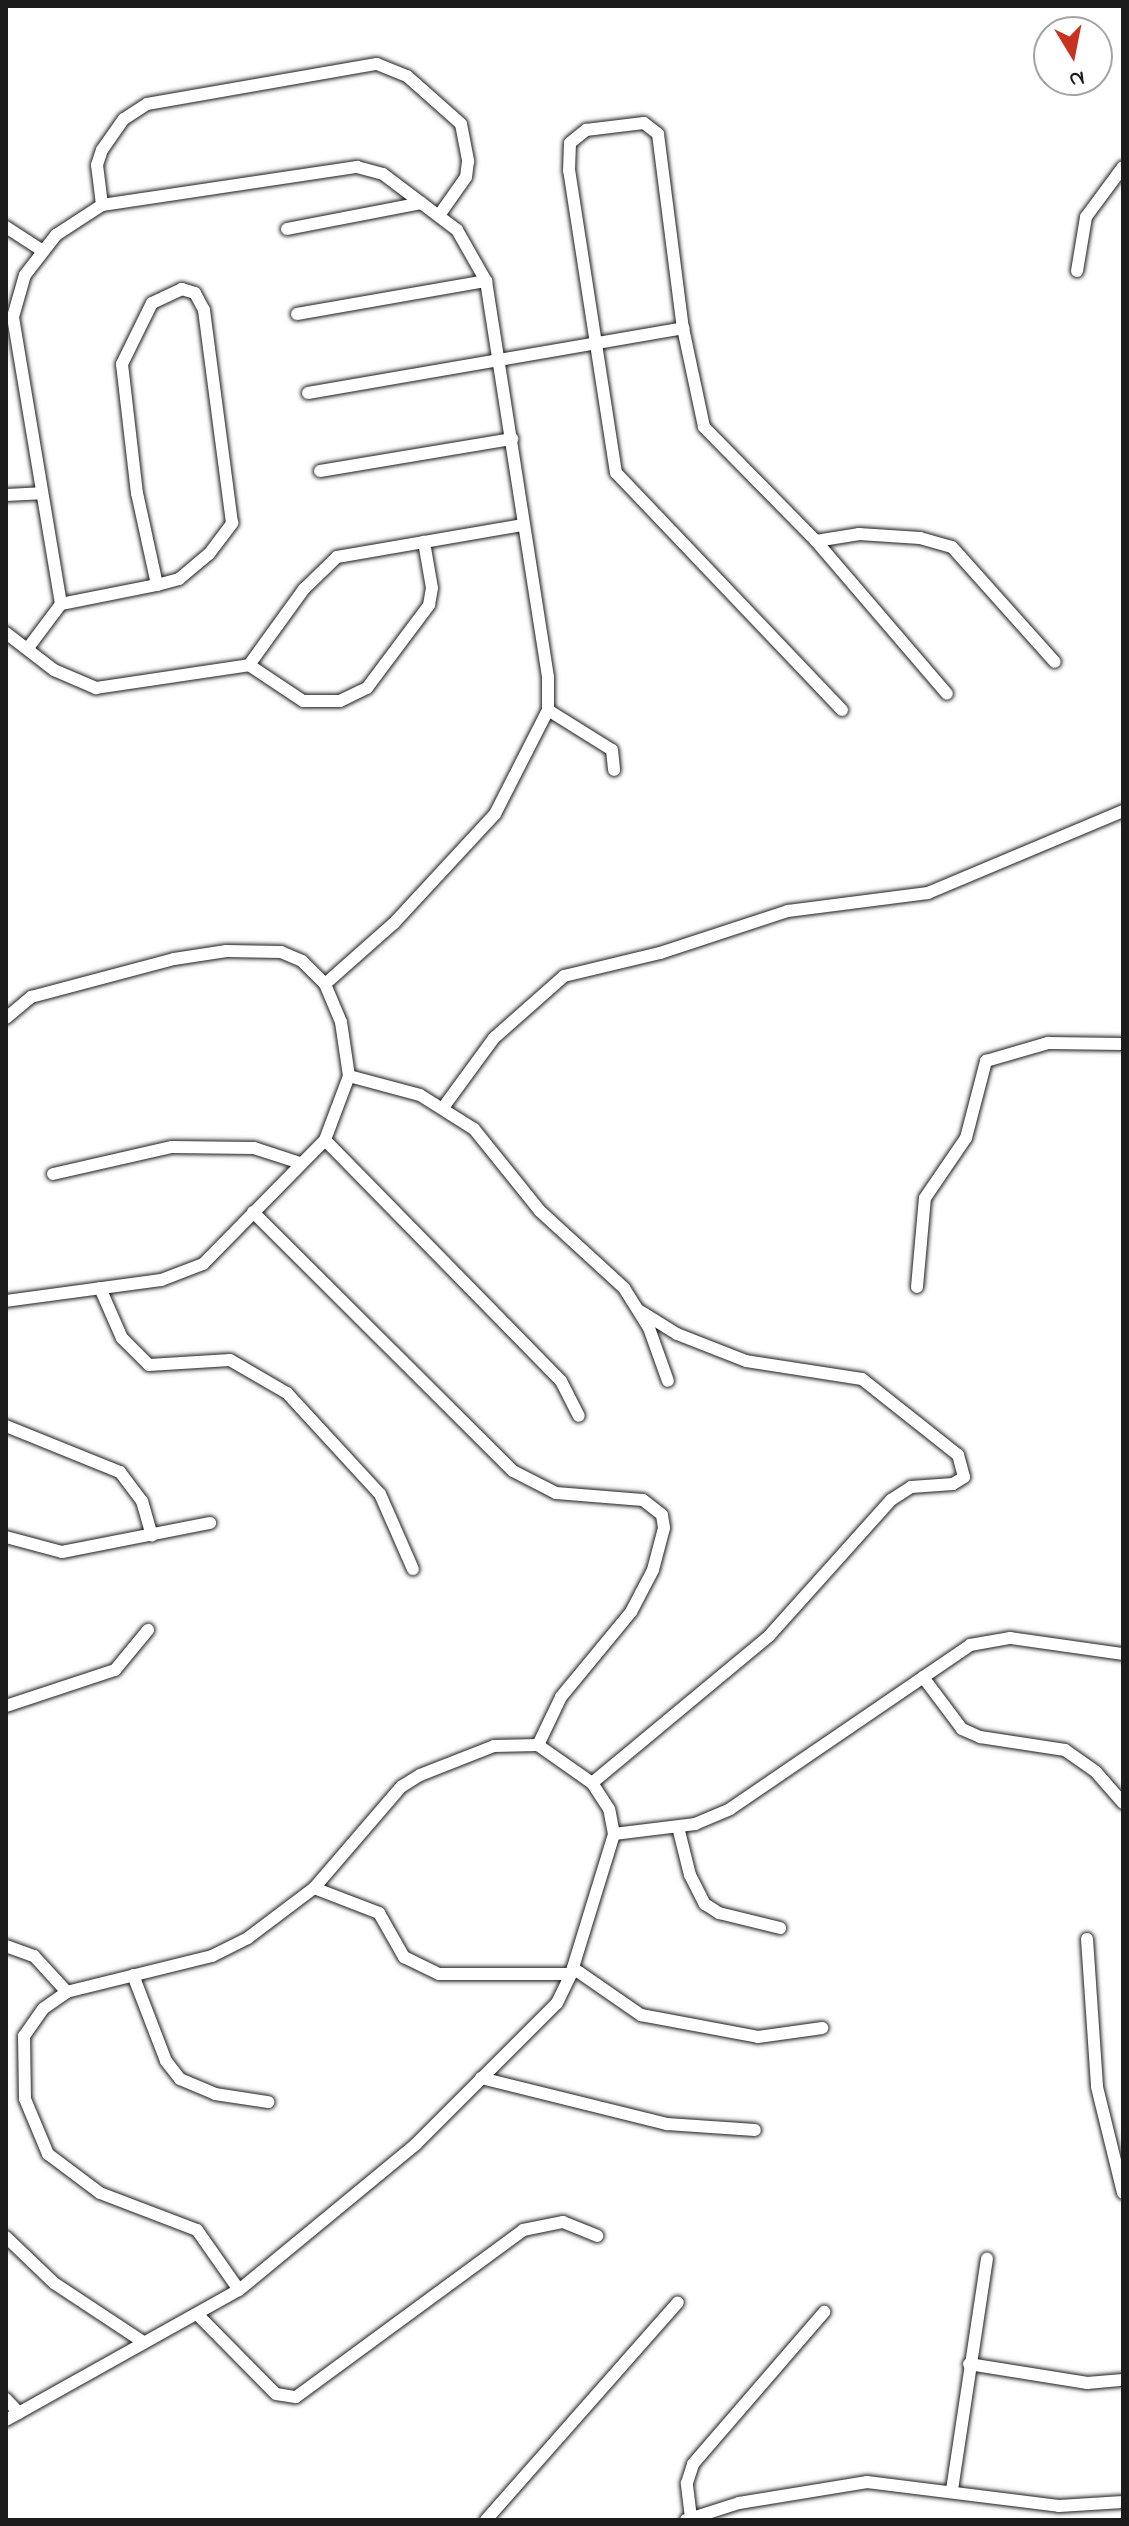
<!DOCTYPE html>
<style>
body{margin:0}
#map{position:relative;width:1129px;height:2526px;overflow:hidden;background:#fff;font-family:"Indie Flower",sans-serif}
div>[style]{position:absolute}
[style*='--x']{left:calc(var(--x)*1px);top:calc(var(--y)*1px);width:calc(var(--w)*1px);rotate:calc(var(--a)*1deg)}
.roads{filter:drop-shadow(0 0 2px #1c1c1c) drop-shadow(0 0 2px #1c1c1c)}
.street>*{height:12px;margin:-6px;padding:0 6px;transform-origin:6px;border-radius:6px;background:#fff}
span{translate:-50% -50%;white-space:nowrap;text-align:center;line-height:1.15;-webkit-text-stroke:7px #fff;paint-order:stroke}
.frame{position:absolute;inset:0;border:8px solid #1c1c1c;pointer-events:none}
.north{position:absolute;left:1033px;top:16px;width:80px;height:80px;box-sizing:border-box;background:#fff;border:2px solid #a4a4a4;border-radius:50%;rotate:170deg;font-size:22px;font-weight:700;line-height:32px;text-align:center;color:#1c1c1c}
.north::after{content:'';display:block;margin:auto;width:28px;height:36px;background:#c8321e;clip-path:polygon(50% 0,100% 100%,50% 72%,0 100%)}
</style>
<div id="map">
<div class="roads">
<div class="street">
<i style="--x:102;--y:205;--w:40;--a:-97.1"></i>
<i style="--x:97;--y:165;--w:16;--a:-72"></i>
<i style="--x:102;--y:150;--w:38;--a:-55"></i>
<i style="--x:124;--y:119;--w:27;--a:-33"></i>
<i style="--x:147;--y:104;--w:233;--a:-9.9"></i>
<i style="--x:377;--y:64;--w:32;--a:22"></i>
<i style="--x:407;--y:76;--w:72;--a:41.6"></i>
<i style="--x:461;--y:124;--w:38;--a:79"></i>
<i style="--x:468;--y:161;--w:16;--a:97"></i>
<i style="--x:466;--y:177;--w:45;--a:125.1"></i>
<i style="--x:6;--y:227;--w:44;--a:33"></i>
<i style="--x:287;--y:229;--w:137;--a:-10.9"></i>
<i style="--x:1077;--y:271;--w:55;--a:-80.5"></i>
<i style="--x:1086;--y:217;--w:62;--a:-53.5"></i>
<i style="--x:297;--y:314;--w:192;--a:-9.9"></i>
<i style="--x:308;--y:393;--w:381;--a:-9.8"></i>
<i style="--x:320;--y:471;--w:195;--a:-9.5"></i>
<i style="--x:6;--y:495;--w:35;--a:-3"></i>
<i style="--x:816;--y:541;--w:44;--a:-9.2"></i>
<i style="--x:859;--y:534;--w:61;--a:3.8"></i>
<i style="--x:920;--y:538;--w:33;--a:16"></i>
<i style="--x:952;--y:547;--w:154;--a:48.2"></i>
<i style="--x:61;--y:604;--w:98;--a:-11.2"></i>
<i style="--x:157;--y:585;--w:23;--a:-15"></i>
<i style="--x:179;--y:579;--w:39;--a:-40"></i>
<i style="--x:209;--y:554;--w:39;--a:-53"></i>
<i style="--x:232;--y:523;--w:215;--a:-97.5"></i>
<i style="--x:204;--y:310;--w:19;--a:-118"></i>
<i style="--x:195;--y:293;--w:14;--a:-163"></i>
<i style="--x:182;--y:289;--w:33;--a:155"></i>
<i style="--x:152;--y:303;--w:68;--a:116.2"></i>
<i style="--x:122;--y:364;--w:130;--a:83.4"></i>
<i style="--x:137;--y:493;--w:94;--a:77.7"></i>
<i style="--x:6;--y:633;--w:61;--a:37.6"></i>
<i style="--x:54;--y:670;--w:46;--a:23.2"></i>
<i style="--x:96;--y:688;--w:155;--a:-8.5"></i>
<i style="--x:249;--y:665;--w:94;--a:-54.1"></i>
<i style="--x:304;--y:589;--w:46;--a:-44.1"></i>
<i style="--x:337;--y:557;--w:189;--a:-9.8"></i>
<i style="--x:28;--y:648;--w:55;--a:-53.1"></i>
<i style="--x:61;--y:604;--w:291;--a:-99.5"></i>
<i style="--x:13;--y:317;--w:44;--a:-74.1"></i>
<i style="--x:25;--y:275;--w:51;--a:-52.2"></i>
<i style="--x:56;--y:235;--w:55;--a:-33.1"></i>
<i style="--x:102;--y:205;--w:258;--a:-8.5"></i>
<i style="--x:357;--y:167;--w:27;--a:15"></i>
<i style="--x:383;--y:174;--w:93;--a:37.1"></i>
<i style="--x:457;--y:230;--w:59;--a:60.4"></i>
<i style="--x:486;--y:281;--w:401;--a:81.1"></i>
<i style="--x:548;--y:677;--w:33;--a:90"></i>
<i style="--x:548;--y:710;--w:117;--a:117"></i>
<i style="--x:495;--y:814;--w:149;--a:132.8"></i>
<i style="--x:394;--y:923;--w:92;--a:138.5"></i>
<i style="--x:249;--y:665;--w:65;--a:33.7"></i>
<i style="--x:303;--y:701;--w:37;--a:0"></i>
<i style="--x:340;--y:701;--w:30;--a:-26"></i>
<i style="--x:367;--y:688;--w:104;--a:-53.2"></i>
<i style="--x:429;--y:605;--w:17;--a:-80"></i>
<i style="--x:432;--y:588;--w:47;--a:-99.9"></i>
<i style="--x:548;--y:710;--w:75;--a:32"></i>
<i style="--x:612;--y:750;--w:20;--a:84"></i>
<i style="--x:842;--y:710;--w:327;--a:-133.6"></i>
<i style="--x:616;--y:473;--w:306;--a:-98.8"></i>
<i style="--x:569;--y:171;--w:28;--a:-88"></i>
<i style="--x:570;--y:143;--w:21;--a:-39"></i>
<i style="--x:586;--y:130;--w:58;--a:-6.9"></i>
<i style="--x:644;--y:123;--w:18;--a:38"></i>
<i style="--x:658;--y:134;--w:196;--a:82.7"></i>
<i style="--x:683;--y:328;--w:101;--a:78"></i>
<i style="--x:704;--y:427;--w:160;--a:45.5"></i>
<i style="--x:816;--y:541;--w:201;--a:49.4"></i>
<i style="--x:6;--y:1018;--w:33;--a:-40"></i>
<i style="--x:31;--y:997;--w:148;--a:-14.9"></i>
<i style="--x:174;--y:959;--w:53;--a:-8.7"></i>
<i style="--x:226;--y:951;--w:55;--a:1"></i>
<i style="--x:281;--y:952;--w:23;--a:23"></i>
<i style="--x:302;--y:961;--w:33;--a:45"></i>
<i style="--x:325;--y:984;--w:41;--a:67.2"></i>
<i style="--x:341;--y:1022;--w:55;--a:81.6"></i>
<i style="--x:349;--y:1076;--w:68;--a:110.6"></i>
<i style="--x:325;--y:1140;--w:174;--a:134.5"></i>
<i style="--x:203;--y:1264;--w:45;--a:159.1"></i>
<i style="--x:161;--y:1280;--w:156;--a:172.3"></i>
<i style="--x:349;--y:1076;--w:73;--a:15"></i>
<i style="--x:420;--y:1095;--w:64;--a:32.2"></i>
<i style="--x:474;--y:1129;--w:105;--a:51.2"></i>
<i style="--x:540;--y:1211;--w:114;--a:42.5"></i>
<i style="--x:624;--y:1288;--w:47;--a:58"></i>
<i style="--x:649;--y:1328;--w:56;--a:70.3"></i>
<i style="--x:445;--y:1105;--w:83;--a:-53.8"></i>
<i style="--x:494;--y:1038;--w:94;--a:-41.5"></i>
<i style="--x:564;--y:976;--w:99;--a:-13.5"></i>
<i style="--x:660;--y:953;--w:135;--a:-18.2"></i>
<i style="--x:788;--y:911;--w:141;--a:-7.3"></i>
<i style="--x:928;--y:893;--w:212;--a:-22.8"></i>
<i style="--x:325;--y:1140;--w:337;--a:45.6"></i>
<i style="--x:561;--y:1381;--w:39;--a:63"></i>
<i style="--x:53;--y:1174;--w:122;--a:-12.8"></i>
<i style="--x:172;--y:1147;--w:82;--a:0.7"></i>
<i style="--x:254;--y:1148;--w:48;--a:18.1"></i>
<i style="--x:253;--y:1212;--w:367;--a:44.9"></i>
<i style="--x:513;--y:1471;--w:48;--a:27.1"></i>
<i style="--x:556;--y:1493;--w:87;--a:4.6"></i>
<i style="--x:643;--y:1500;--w:24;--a:38"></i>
<i style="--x:662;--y:1515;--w:13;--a:81"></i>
<i style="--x:664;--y:1528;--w:43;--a:104.7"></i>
<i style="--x:653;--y:1570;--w:47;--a:117.6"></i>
<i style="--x:631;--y:1612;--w:110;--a:129.5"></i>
<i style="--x:561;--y:1697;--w:53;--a:115.6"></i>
<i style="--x:917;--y:1287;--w:89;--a:-84.9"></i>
<i style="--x:925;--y:1198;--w:73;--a:-55.7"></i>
<i style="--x:966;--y:1138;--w:80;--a:-75.4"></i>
<i style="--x:986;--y:1061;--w:65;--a:-16.2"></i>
<i style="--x:1048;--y:1043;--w:75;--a:0.8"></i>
<i style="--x:100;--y:1288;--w:55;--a:66.3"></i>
<i style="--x:122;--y:1338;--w:38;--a:45"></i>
<i style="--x:149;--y:1365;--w:81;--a:-3.5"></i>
<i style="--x:230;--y:1360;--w:66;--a:30.1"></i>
<i style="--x:287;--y:1393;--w:137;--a:47.4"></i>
<i style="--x:380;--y:1494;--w:82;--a:66.3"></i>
<i style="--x:6;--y:1426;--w:123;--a:22"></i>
<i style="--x:120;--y:1472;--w:36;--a:53"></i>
<i style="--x:142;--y:1501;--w:36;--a:74"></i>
<i style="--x:6;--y:1537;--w:58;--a:15"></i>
<i style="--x:62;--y:1552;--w:151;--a:-11.1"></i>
<i style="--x:923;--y:1677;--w:65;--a:53.1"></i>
<i style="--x:962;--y:1729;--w:20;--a:24"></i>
<i style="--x:980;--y:1737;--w:86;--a:8.7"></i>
<i style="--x:1065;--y:1750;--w:38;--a:35"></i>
<i style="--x:1096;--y:1772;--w:41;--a:48.9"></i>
<i style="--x:6;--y:1706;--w:115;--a:-18.3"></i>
<i style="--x:115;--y:1670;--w:52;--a:-50.5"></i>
<i style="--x:592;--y:1783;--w:230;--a:-39.7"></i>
<i style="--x:769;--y:1636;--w:183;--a:-48.1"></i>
<i style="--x:891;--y:1500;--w:24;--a:-33"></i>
<i style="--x:911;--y:1487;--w:42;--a:-4.1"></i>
<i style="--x:953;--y:1484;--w:13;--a:-32"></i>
<i style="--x:964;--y:1477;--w:23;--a:-105"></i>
<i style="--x:958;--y:1455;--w:122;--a:-141.6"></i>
<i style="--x:862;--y:1379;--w:117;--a:-171.2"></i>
<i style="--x:746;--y:1361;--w:74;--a:-158.6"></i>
<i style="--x:677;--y:1334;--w:44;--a:-148.1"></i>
<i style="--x:678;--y:1827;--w:49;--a:76"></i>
<i style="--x:690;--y:1875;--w:33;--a:63"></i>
<i style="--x:705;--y:1904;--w:17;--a:33"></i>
<i style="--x:719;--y:1913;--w:63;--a:13.8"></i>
<i style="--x:614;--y:1834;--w:82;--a:-7"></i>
<i style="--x:695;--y:1824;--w:38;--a:-23"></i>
<i style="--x:730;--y:1809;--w:291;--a:-34.3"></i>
<i style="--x:970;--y:1645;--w:41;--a:-9.9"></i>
<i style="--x:1010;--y:1638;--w:114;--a:8.1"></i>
<i style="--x:314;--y:1888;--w:70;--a:21"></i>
<i style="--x:379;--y:1913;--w:51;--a:60.4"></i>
<i style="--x:404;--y:1957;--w:39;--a:26"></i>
<i style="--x:439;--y:1974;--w:132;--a:0"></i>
<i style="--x:1087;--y:1939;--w:148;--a:86.1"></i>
<i style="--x:1097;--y:2087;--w:109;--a:76.2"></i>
<i style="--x:6;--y:1946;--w:30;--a:20"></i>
<i style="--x:34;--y:1956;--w:49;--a:47.5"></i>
<i style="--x:573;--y:1968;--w:83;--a:34.7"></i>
<i style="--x:641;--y:2015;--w:119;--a:10.6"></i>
<i style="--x:758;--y:2037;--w:65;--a:-8"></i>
<i style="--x:133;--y:1975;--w:92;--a:69"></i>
<i style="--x:166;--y:2061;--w:23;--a:52"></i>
<i style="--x:180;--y:2079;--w:38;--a:23"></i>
<i style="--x:215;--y:2094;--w:54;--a:8.6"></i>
<i style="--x:481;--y:2078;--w:192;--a:13.9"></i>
<i style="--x:667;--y:2124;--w:88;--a:3.9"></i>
<i style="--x:6;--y:2237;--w:66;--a:43.8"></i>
<i style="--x:54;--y:2283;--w:107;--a:33.5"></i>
<i style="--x:197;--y:2314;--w:112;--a:45.4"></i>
<i style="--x:276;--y:2394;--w:20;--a:9"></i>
<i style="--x:296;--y:2397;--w:282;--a:-36.3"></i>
<i style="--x:523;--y:2230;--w:41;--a:-11.3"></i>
<i style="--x:563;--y:2222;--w:37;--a:22"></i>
<i style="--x:969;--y:2364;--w:120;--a:9.1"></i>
<i style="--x:1087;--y:2383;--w:36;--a:-5"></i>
<i style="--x:6;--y:2399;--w:19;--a:47"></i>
<i style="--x:6;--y:2420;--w:267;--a:-29.2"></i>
<i style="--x:239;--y:2290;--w:229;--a:-39.5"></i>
<i style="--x:416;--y:2144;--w:199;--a:-45"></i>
<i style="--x:557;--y:2003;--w:32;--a:-64"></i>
<i style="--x:571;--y:1974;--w:146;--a:-72.9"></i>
<i style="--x:614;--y:1834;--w:25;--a:-101"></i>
<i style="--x:609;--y:1809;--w:31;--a:-123"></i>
<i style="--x:592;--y:1783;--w:66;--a:-144.9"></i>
<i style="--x:538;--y:1745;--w:44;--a:178.7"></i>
<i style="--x:494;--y:1746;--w:79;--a:158.6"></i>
<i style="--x:420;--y:1775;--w:22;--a:148"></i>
<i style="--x:401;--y:1787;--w:133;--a:130.7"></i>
<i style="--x:314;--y:1888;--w:83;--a:142.9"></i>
<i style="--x:248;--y:1938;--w:40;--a:153.4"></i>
<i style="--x:212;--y:1956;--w:149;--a:166.1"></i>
<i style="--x:67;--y:1992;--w:29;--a:145"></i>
<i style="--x:43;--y:2009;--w:33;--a:125"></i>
<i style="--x:24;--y:2036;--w:63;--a:89.1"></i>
<i style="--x:25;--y:2099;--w:60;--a:67.3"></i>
<i style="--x:48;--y:2154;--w:65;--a:36.9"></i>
<i style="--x:100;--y:2193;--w:104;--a:20.9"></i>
<i style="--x:197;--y:2230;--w:73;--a:55"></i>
<i style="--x:952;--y:2490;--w:234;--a:-81.4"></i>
<i style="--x:691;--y:2518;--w:35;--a:-97"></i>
<i style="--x:687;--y:2483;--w:20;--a:-72"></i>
<i style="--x:693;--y:2464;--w:201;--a:-49.2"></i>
<i style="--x:486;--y:2520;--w:290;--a:-48.6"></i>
<i style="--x:686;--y:2520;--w:56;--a:-17.8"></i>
<i style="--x:739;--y:2503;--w:130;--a:-9.3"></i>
<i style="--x:867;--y:2482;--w:193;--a:7.1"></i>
<i style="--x:1059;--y:2506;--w:64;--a:-3.6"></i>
</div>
</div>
<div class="frame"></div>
<div class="north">N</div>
</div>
